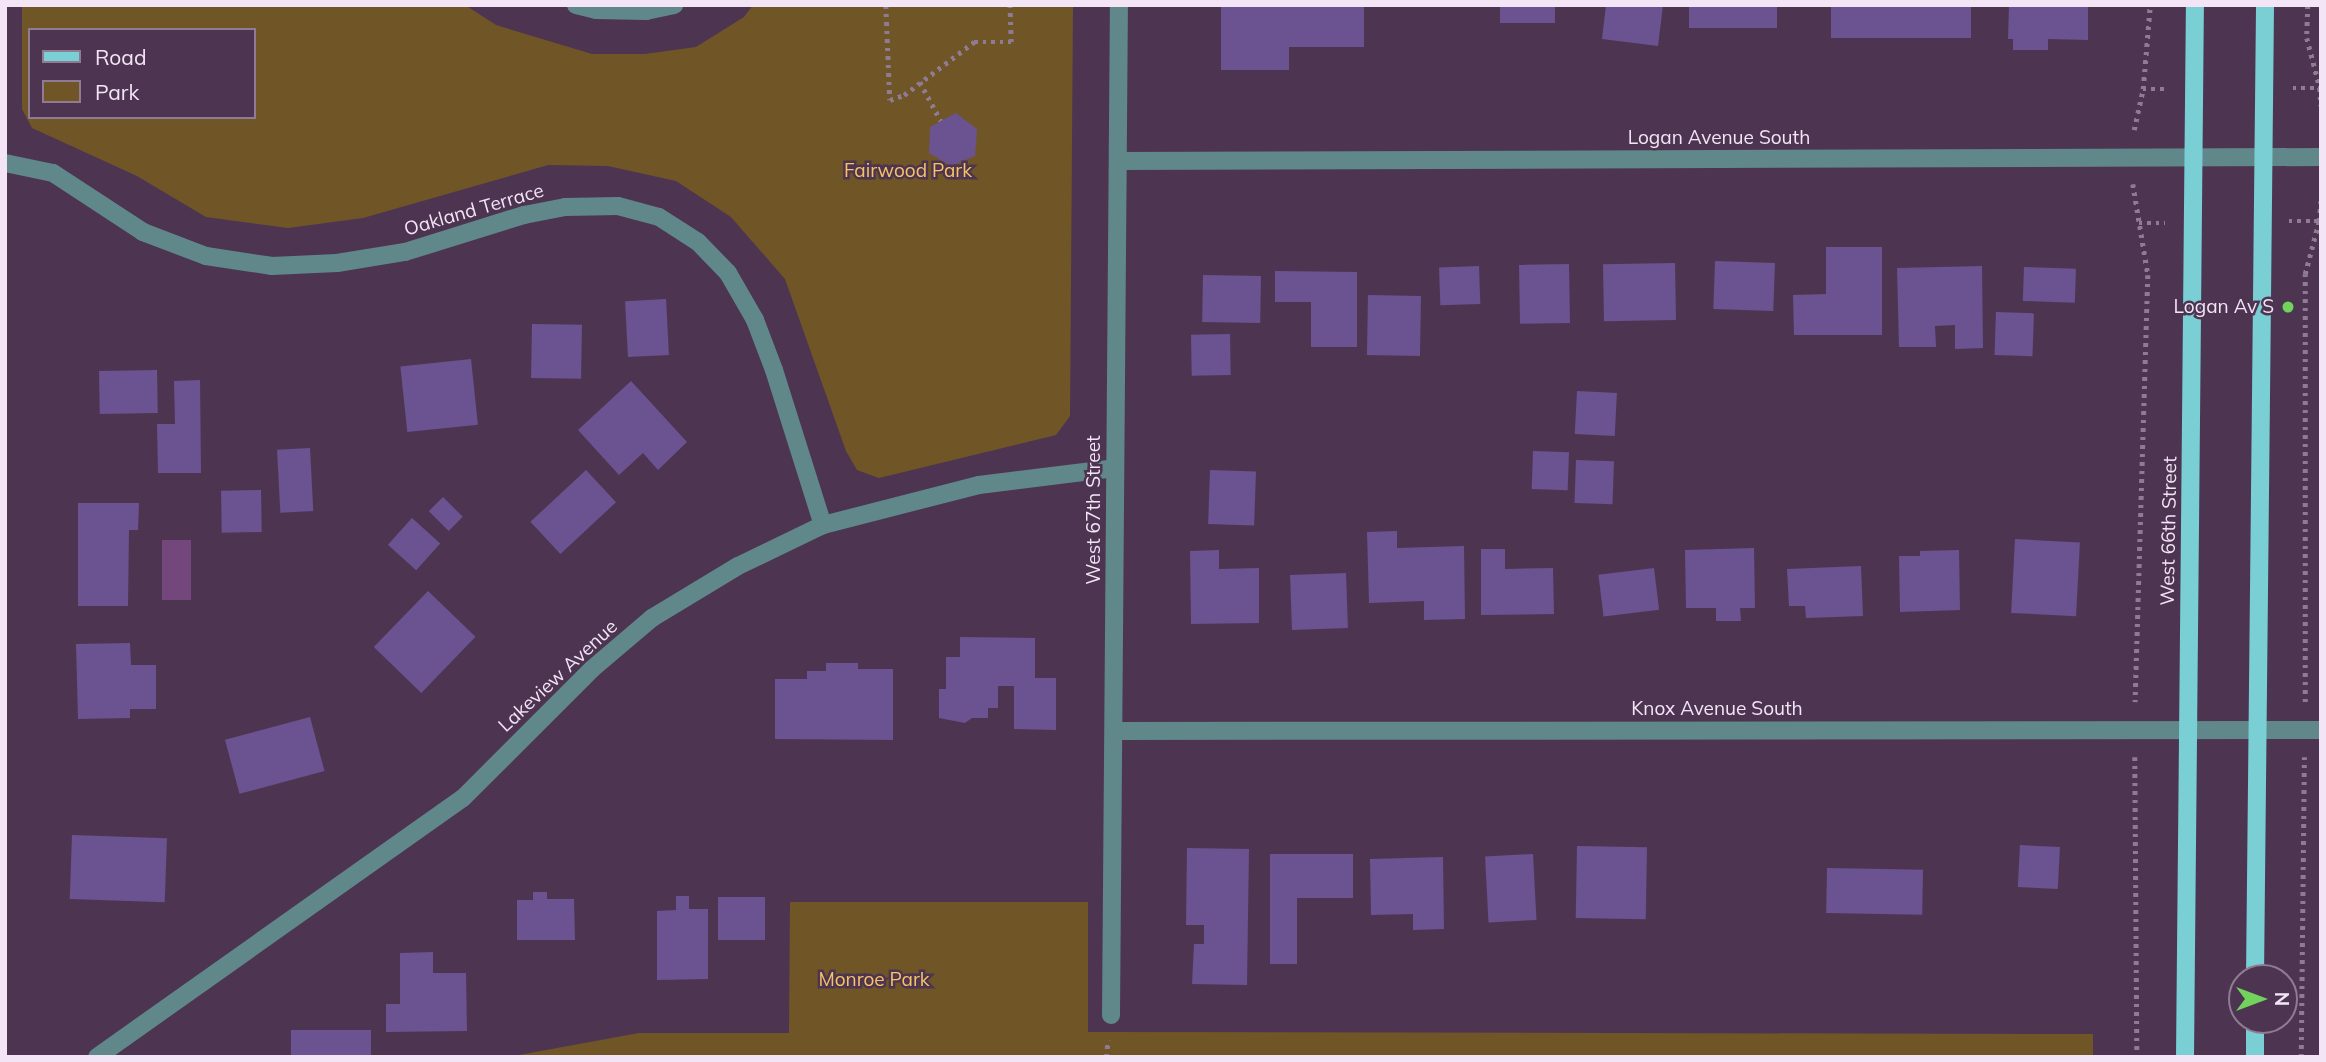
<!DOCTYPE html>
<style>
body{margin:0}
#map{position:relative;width:2326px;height:1062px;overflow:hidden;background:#4d3552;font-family:Mulish,sans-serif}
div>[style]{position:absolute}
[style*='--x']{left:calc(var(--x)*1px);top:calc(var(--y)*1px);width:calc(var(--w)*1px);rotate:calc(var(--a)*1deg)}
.green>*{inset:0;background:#705626}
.water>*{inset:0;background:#73477c;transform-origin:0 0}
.building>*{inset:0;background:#6a5390;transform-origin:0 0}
.path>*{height:4.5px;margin-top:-2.25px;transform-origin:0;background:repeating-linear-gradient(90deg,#8f7b94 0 3.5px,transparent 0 8.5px)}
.minor>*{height:18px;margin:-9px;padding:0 9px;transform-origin:9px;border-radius:9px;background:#60888a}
.major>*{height:18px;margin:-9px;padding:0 9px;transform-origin:9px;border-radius:9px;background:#79cfd4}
.dots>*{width:19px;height:19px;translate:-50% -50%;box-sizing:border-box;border:4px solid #4d3552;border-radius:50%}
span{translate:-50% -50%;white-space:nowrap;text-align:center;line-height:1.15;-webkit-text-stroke:5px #4d3552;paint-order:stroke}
.street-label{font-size:19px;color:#f3e4f6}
.park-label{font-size:19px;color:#f8c363}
.poi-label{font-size:19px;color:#f3e4f6}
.right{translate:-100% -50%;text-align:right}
.frame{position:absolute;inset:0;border:7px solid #f3e4f6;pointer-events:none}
.legend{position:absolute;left:28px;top:28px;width:228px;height:91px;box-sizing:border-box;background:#4d3552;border:2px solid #8f7b94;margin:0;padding:9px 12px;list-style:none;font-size:21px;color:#f3e4f6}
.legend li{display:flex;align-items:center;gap:14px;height:35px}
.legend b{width:35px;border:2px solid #8f7b94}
.north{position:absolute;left:2228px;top:964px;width:70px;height:70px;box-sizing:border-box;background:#4d3552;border:2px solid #8f7b94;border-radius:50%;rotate:90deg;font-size:19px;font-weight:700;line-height:28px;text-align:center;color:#f3e4f6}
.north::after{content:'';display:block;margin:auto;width:24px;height:32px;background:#72d25d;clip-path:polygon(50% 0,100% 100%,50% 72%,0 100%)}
</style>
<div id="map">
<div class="green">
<i style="clip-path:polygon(evenodd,22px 5px,465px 5px,496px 25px,592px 54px,645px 54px,696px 47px,744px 17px,753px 5px,1073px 5px,1070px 416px,1056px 435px,879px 478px,857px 470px,846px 451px,785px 279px,731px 217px,676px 181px,608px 166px,548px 165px,363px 218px,288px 228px,206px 217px,137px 176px,32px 128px,22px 109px,22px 5px,30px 30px,254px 30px,254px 117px,30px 117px,30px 30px)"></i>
<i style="clip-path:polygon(790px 902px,1088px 902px,1088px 1032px,2093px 1034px,2093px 1057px,508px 1057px,639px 1033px,789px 1033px)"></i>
</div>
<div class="water">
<i style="left:162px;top:540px;width:29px;height:60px"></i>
</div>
<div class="building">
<i style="clip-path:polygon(1221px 5px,1364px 5px,1364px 47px,1289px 47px,1289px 70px,1221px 70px)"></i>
<i style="left:1500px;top:5px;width:55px;height:18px"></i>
<i style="clip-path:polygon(1606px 5px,1663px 5px,1658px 46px,1602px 39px)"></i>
<i style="left:1689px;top:5px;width:88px;height:23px"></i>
<i style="left:1831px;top:5px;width:140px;height:33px"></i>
<i style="clip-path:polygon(2009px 5px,2088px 5px,2088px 40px,2048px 39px,2048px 50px,2013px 50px,2013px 39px,2008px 39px)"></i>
<i style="clip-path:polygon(956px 113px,977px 129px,975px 156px,951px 166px,929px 153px,930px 127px)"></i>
<i style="clip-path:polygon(1826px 247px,1882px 247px,1882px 335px,1794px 335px,1793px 295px,1826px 294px)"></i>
<i style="left:1715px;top:261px;width:60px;height:48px;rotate:2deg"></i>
<i style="left:1675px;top:263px;width:57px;height:72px;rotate:89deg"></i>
<i style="left:1569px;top:264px;width:59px;height:50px;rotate:89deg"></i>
<i style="left:1479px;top:266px;width:38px;height:40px;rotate:88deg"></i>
<i style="clip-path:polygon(1982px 266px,1983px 348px,1955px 349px,1955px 325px,1935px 326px,1936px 347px,1899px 347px,1897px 268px)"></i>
<i style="left:2024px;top:267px;width:52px;height:34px;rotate:2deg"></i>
<i style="clip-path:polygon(1275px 271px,1357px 272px,1357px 347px,1311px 347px,1311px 302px,1275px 302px)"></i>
<i style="left:1203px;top:275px;width:58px;height:47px;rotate:1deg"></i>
<i style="left:1368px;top:295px;width:53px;height:60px;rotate:1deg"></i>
<i style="left:666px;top:299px;width:56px;height:41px;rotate:87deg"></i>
<i style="left:1996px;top:312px;width:38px;height:43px;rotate:2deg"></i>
<i style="left:532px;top:324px;width:50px;height:54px;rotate:1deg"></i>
<i style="left:1230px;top:334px;width:41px;height:39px;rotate:89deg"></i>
<i style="left:471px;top:359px;width:66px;height:71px;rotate:84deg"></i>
<i style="left:157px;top:370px;width:43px;height:58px;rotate:89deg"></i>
<i style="clip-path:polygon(200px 380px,201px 473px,158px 473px,157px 424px,175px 424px,174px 381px)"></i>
<i style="clip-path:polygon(631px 381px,687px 442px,658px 470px,643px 453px,619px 475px,578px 430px)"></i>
<i style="left:1577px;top:391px;width:40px;height:43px;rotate:3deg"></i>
<i style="left:310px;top:448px;width:63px;height:33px;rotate:87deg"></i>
<i style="left:1533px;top:451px;width:36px;height:38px;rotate:2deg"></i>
<i style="left:1576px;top:460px;width:38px;height:43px;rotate:2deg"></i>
<i style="left:586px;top:470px;width:44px;height:76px;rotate:47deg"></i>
<i style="left:1210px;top:470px;width:46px;height:54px;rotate:2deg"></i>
<i style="left:261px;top:490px;width:42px;height:40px;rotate:89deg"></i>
<i style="left:443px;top:497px;width:28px;height:20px;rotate:45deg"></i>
<i style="clip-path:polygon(78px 503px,139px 503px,138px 530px,129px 530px,128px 606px,78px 606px)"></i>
<i style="left:412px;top:518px;width:38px;height:36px;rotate:42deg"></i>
<i style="clip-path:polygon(1397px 531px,1397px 548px,1464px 546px,1465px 619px,1424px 620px,1424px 601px,1369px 603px,1367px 532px)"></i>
<i style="left:2015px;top:539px;width:65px;height:74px;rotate:3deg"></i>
<i style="clip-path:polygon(1754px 548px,1755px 608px,1740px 608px,1741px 621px,1716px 621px,1716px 608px,1686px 608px,1685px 550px)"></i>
<i style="clip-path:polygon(1481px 549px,1505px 549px,1505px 569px,1553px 568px,1554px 614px,1481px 615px)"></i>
<i style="clip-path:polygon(1219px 550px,1219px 569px,1259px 568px,1259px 623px,1191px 624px,1190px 551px)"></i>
<i style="clip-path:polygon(1959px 550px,1960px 610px,1900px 612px,1899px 556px,1920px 556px,1920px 551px)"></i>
<i style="clip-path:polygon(1861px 566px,1863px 616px,1806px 618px,1805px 606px,1789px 606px,1787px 569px)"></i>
<i style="left:1654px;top:568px;width:42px;height:56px;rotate:83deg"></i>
<i style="left:1346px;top:573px;width:55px;height:56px;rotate:88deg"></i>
<i style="left:428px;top:591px;width:66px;height:78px;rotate:44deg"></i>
<i style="clip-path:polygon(960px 637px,1035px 638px,1035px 678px,1056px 678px,1056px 730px,1014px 729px,1014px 686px,998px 686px,998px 708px,988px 708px,988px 718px,972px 718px,965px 723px,939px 718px,939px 689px,946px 689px,946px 657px,960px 657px)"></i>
<i style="clip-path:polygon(130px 643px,131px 665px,156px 665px,156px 709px,130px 709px,130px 718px,78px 719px,76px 644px)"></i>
<i style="clip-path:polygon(826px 663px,858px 663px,858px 669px,893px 669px,893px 740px,775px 739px,775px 679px,807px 679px,807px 671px,826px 671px)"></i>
<i style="left:310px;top:717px;width:56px;height:88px;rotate:75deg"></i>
<i style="left:72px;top:835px;width:95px;height:64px;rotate:2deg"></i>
<i style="left:2020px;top:845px;width:40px;height:42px;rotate:3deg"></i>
<i style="left:1577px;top:846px;width:70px;height:72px;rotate:1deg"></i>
<i style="clip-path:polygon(1187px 848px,1249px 849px,1247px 985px,1192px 984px,1194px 944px,1204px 944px,1204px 925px,1186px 925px)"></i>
<i style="clip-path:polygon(1270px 854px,1353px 854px,1353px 898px,1297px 898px,1297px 964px,1270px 964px)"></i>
<i style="left:1533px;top:854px;width:66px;height:48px;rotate:87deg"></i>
<i style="clip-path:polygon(1443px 857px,1444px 929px,1413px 930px,1413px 914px,1371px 915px,1370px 859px)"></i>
<i style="left:1827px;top:868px;width:96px;height:45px;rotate:1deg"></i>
<i style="clip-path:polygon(533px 892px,547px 892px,547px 899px,574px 899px,575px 940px,517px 940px,517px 900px,533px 900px)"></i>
<i style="clip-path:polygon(676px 896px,689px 896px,689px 909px,708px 909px,708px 979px,657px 980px,657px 911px,676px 910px)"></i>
<i style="left:718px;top:897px;width:47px;height:43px"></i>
<i style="clip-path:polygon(433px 952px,433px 973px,466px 973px,467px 1031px,386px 1032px,386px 1004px,400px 1004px,400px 953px)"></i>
<i style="left:291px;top:1030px;width:80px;height:27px"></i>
</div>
<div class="path">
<i style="--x:886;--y:5;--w:95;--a:87.6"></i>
<i style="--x:890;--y:100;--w:15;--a:-20"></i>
<i style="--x:904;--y:95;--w:88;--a:-37.1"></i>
<i style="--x:974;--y:42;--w:37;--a:0"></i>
<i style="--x:1011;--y:42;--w:37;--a:-92"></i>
<i style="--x:2308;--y:5;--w:33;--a:92"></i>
<i style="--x:2307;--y:38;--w:52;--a:75.4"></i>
<i style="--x:2320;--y:88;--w:18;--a:87"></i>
<i style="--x:920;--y:82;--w:44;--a:61.7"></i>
<i style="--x:2293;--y:88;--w:27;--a:0"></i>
<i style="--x:2143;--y:89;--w:22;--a:0"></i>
<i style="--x:2134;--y:130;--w:42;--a:-77.6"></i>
<i style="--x:2143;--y:89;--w:84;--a:-85.2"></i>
<i style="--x:2133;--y:184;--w:92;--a:80.6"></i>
<i style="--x:2148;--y:275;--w:427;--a:91.7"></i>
<i style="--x:2289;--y:221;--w:30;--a:0"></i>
<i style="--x:2139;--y:223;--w:26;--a:0"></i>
<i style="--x:2305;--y:702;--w:428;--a:-90"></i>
<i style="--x:2305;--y:274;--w:55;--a:-75.2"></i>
<i style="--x:2319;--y:221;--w:24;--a:-85"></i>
<i style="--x:2135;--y:757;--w:300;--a:89.6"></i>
<i style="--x:1106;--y:1057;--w:17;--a:-83"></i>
<i style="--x:2301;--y:1057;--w:300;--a:-89.4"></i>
</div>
<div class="minor">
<i style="--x:576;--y:5;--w:21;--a:14"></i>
<i style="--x:596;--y:10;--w:50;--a:1.1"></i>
<i style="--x:646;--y:11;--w:29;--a:-12"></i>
<i style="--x:1118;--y:161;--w:1203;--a:-0.19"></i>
<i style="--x:5;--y:163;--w:49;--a:11.8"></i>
<i style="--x:53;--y:173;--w:108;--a:33.2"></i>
<i style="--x:143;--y:232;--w:67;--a:20.9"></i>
<i style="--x:206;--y:256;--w:67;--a:8.6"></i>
<i style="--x:272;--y:266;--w:65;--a:-2.6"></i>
<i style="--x:337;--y:263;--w:69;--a:-9.2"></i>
<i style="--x:405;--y:252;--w:125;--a:-17.3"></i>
<i style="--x:524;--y:215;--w:42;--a:-11"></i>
<i style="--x:565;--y:207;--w:53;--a:-1.1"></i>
<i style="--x:618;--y:206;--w:42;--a:15"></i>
<i style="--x:659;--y:217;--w:46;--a:32.7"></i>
<i style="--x:698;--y:242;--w:43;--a:45.9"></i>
<i style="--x:728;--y:273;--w:54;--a:60.1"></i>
<i style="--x:755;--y:320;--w:53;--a:69.2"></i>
<i style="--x:774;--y:370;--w:163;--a:72.5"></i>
<i style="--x:1114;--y:731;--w:1207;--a:-0.05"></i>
<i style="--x:1111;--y:1015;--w:1010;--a:-89.55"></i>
<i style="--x:97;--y:1057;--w:448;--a:-35.3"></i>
<i style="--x:463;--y:798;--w:182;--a:-45"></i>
<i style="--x:592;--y:669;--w:79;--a:-40.4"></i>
<i style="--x:652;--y:618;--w:100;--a:-31.2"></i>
<i style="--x:738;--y:566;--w:94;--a:-25.8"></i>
<i style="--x:823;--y:525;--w:161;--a:-14.4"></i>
<i style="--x:979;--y:485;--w:137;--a:-7.1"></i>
</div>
<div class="major">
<i style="--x:2255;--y:978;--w:973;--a:-89.41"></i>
<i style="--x:2185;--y:1057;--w:1052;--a:-89.46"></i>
<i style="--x:2255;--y:1057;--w:37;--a:-90"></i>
</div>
<div class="dots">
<i style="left:2288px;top:307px;background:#72d25d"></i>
</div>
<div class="street-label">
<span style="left:1719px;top:138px">Logan Avenue South</span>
<span style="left:474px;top:210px;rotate:-16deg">Oakland Terrace</span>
<span style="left:1094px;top:510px;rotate:-90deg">West 67th Street</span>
<span style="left:2169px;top:531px;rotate:-89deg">West 66th Street</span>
<span style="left:558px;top:676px;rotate:-43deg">Lakeview Avenue</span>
<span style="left:1717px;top:709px">Knox Avenue South</span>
</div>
<div class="park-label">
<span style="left:908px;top:171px">Fairwood Park</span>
<span style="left:874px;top:980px">Monroe Park</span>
</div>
<div class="poi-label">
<span class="right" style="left:2274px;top:307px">Logan Av S</span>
</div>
<div class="frame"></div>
<ul class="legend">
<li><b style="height:9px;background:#79cfd4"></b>Road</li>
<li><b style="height:19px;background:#705626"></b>Park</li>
</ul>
<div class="north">N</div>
</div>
